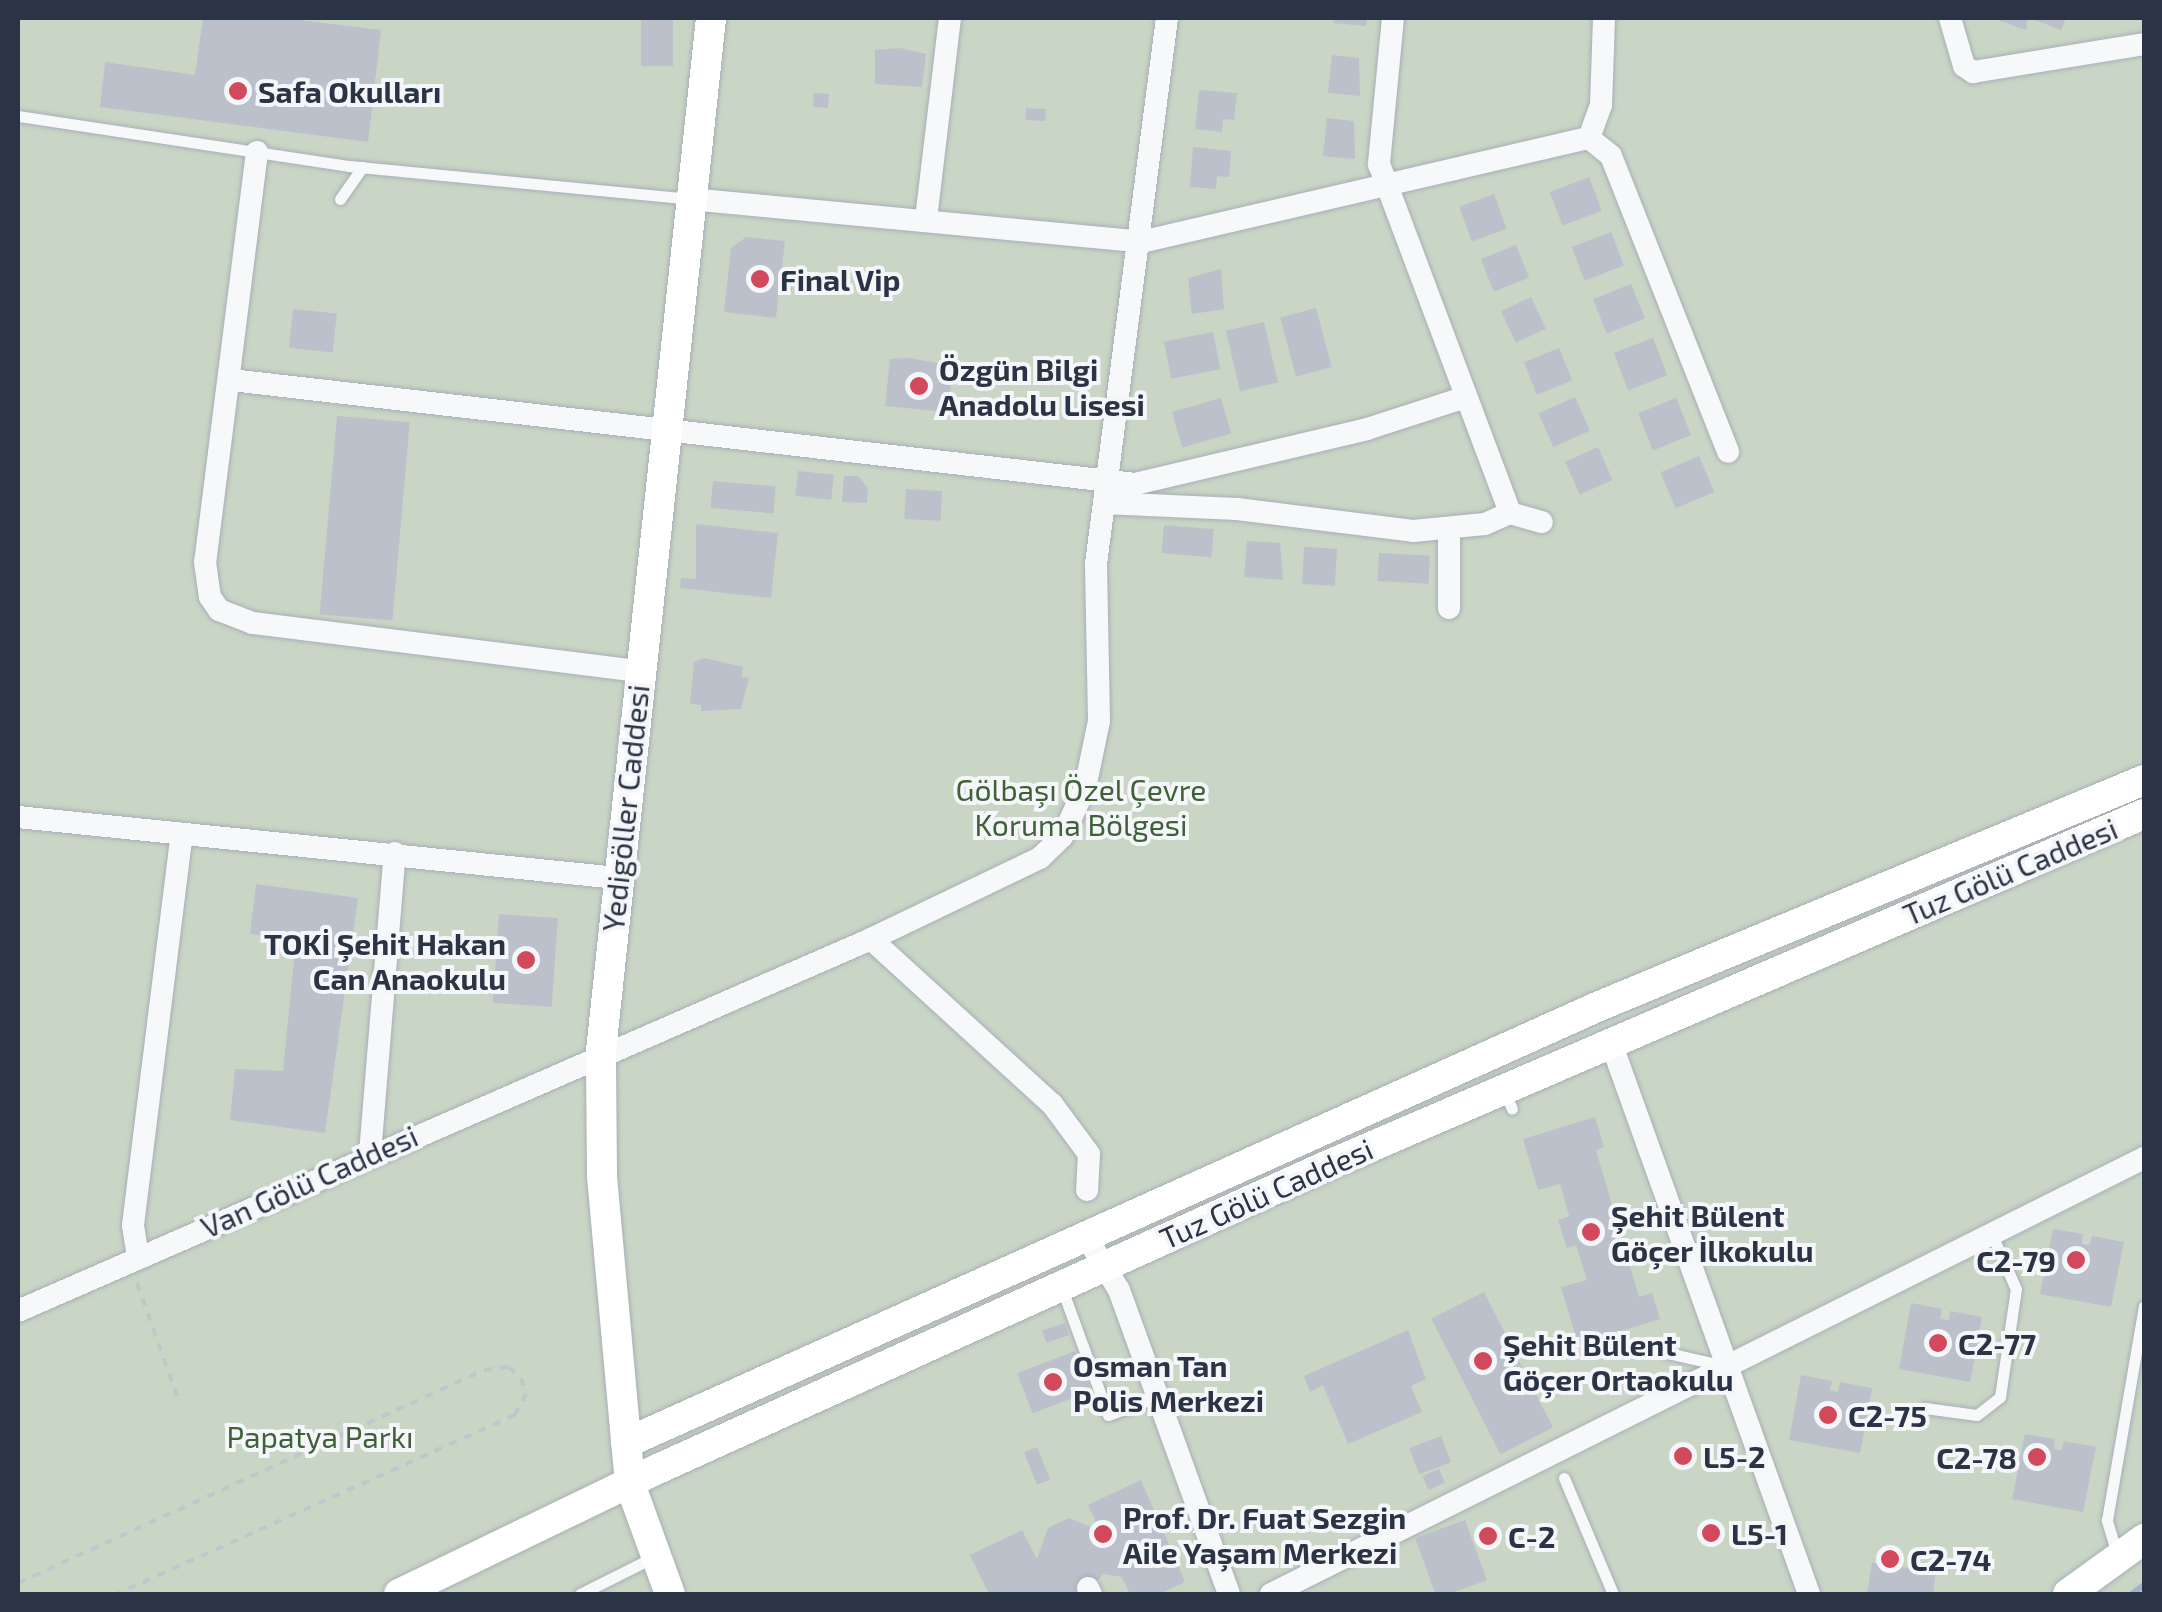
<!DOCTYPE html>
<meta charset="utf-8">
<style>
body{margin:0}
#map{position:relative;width:2162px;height:1612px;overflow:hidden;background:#e4e7ec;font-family:"Exo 2",sans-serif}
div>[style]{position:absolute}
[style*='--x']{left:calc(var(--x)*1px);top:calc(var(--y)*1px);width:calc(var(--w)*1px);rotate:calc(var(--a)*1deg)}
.green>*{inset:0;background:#c9d6c5;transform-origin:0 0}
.stream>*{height:6px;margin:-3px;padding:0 3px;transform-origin:3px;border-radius:3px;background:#9fb4cc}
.building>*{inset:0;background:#bbc0ca;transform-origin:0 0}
.path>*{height:4px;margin-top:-2px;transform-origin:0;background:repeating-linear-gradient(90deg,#c2c5cb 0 8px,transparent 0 16px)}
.roads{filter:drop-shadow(0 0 2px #a9aeb7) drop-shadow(0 0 2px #a9aeb7)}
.lane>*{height:11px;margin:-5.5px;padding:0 5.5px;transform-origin:5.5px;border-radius:5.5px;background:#f7f8fa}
.street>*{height:22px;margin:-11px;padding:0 11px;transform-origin:11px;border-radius:11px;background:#f7f8fa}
.secondary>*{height:30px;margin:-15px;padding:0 15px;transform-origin:15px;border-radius:15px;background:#fff}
.dots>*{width:28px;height:28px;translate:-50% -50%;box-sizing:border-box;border:5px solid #f4f6f9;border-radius:50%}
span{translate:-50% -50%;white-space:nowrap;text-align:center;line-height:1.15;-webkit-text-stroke:8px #f4f6f9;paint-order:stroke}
.poi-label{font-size:30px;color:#2b3445;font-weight:700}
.left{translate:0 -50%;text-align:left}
.right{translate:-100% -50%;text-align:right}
.park-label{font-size:30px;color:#3f6138}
.street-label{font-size:30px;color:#2b3445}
.frame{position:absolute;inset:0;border:20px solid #2b3445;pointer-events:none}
</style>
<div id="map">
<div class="green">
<i style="left:18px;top:18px;width:2126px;height:1576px"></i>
</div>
<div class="stream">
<i style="--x:2132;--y:1594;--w:15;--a:-37"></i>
</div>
<div class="building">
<i style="clip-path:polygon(203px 18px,285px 18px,381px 30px,368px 142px,100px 107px,105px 62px,195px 75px)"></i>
<i style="left:641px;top:18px;width:32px;height:48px"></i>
<i style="clip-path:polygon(1335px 18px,1367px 18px,1366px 26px,1334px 23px)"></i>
<i style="clip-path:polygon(1992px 18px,2028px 18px,2026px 30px)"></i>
<i style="clip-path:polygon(2030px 18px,2066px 18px,2061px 30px)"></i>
<i style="clip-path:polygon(900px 48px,926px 54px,922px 87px,875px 84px,875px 50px)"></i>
<i style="clip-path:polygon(1332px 55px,1359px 58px,1360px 96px,1328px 93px)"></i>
<i style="clip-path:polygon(1199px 90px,1237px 93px,1234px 120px,1223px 119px,1222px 132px,1195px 129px)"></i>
<i style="left:814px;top:93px;width:15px;height:14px;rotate:4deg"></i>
<i style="left:1026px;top:108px;width:20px;height:12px;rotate:3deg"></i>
<i style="clip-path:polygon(1327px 118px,1354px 121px,1355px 159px,1323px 156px)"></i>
<i style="clip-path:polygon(1193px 147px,1231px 151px,1229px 177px,1217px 176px,1216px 189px,1190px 187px)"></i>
<i style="left:1589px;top:177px;width:36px;height:42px;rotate:69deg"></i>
<i style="left:1494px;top:194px;width:37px;height:37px;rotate:70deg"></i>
<i style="left:1611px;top:232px;width:36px;height:42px;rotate:69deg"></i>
<i style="clip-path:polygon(746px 237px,785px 241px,782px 268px,794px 269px,792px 291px,779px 289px,776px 318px,724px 312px,731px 248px)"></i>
<i style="left:1516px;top:245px;width:35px;height:38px;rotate:68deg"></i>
<i style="clip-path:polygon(1221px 269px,1224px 309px,1192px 314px,1188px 278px)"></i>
<i style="left:1631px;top:284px;width:37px;height:41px;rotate:68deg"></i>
<i style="left:1531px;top:297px;width:35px;height:33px;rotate:65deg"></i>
<i style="left:1316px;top:308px;width:61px;height:37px;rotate:75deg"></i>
<i style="left:293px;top:309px;width:44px;height:39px;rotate:6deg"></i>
<i style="left:1264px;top:322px;width:62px;height:39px;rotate:77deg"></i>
<i style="left:1213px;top:332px;width:38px;height:50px;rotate:79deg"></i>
<i style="left:1653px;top:338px;width:40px;height:42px;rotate:69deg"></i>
<i style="left:1559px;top:348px;width:35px;height:38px;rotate:68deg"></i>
<i style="clip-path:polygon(909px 358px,953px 366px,948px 412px,885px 406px,890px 359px)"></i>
<i style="left:1575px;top:397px;width:37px;height:40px;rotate:66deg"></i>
<i style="left:1221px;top:398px;width:37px;height:51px;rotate:74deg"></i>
<i style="left:1676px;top:398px;width:40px;height:41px;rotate:68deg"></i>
<i style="left:337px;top:416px;width:73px;height:199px;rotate:5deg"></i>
<i style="left:1598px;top:447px;width:36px;height:36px;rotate:66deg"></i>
<i style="left:1699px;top:456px;width:39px;height:42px;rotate:67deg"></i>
<i style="left:798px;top:471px;width:36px;height:25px;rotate:6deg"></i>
<i style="clip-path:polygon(844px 476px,858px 476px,868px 488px,867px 503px,842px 502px)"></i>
<i style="left:713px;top:481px;width:63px;height:27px;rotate:5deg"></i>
<i style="left:906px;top:489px;width:36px;height:30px;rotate:3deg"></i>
<i style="clip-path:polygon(696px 524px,778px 533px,771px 598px,680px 588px,681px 578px,696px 579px)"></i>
<i style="left:1164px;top:525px;width:50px;height:28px;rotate:5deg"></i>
<i style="clip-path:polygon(1247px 541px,1280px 543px,1283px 580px,1244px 577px)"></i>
<i style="left:1304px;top:547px;width:33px;height:37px;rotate:3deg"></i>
<i style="left:1379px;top:553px;width:51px;height:28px;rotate:3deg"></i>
<i style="clip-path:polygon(704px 658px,743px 667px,742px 677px,749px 678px,741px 709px,701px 711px,701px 705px,690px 704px,694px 662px)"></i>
<i style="clip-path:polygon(256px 884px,358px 898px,325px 1133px,230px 1120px,235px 1069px,283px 1071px,296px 941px,250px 934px)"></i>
<i style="left:499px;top:914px;width:59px;height:89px;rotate:4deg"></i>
<i style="clip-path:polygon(1595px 1117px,1604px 1147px,1596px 1150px,1639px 1297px,1652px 1293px,1660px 1319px,1578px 1344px,1561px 1287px,1587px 1280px,1576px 1245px,1567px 1248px,1558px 1220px,1569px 1216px,1560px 1184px,1538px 1190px,1523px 1139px)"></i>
<i style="clip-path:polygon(2053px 1229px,2083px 1234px,2082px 1244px,2090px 1245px,2092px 1236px,2124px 1242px,2111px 1307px,2040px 1294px)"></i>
<i style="left:1484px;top:1292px;width:152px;height:59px;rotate:63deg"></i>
<i style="clip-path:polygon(1911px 1303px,1942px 1309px,1940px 1319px,1949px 1320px,1950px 1311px,1982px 1317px,1970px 1382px,1899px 1369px)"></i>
<i style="left:1065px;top:1323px;width:13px;height:24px;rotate:72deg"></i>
<i style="clip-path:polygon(1408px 1330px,1426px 1379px,1411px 1386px,1422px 1412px,1348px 1444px,1323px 1385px,1310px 1392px,1304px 1376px)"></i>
<i style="left:1075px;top:1351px;width:43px;height:62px;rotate:69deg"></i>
<i style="clip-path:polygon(1801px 1375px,1832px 1381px,1830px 1390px,1838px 1392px,1840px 1382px,1872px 1388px,1860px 1453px,1789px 1440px)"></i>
<i style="clip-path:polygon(2025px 1434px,2055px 1439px,2054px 1449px,2062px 1450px,2064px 1441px,2096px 1447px,2083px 1512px,2012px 1499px)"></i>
<i style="left:1441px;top:1436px;width:28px;height:34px;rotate:69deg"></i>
<i style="left:1037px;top:1447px;width:35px;height:14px;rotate:68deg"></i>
<i style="left:1439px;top:1469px;width:15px;height:18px;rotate:67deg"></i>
<i style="clip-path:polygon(1141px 1480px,1185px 1582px,1159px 1594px,1130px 1594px,1122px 1577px,1103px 1574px,1093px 1586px,1067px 1594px,989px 1594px,970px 1555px,1022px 1530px,1037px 1559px,1048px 1528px,1069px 1518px,1100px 1531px,1088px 1505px)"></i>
<i style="left:1465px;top:1520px;width:64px;height:53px;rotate:70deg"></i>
<i style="clip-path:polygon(1872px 1563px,1936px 1572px,1933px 1594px,1867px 1594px)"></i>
</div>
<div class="path">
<i style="--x:137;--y:1283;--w:120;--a:70.5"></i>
<i style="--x:18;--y:1583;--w:512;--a:-24.56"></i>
<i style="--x:484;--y:1370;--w:25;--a:-7"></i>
<i style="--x:509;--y:1367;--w:16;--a:43"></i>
<i style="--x:521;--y:1378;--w:17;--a:73"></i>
<i style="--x:526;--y:1394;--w:24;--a:118"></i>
<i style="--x:515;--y:1415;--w:437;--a:155.8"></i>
</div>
<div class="roads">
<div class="lane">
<i style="--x:18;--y:116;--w:335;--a:8.6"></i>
<i style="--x:349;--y:166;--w:343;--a:5.5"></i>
<i style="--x:340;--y:199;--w:39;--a:-55"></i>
<i style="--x:1510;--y:1104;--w:5;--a:68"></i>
<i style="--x:1062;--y:1289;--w:134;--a:69.9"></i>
<i style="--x:1108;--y:1415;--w:52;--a:-20.2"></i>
<i style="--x:1668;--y:1353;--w:58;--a:12.8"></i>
<i style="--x:1925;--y:1408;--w:52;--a:7.7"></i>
<i style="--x:1977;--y:1415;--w:29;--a:-38"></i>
<i style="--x:2000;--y:1397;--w:109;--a:-81.6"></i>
<i style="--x:2016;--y:1289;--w:59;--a:-114"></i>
<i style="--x:1564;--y:1478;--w:126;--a:67.1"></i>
<i style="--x:2118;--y:1557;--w:39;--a:-107"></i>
<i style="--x:2107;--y:1520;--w:217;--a:-80.2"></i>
<i style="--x:580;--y:1594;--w:80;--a:-26.6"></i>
</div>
<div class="street">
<i style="--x:1393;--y:18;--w:147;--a:95.5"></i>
<i style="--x:1379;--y:164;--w:373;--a:69.4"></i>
<i style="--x:1510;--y:513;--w:33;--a:16"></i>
<i style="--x:1950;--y:18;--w:50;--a:73.7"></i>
<i style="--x:1964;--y:66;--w:11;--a:34"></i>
<i style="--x:1973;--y:72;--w:173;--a:-9.3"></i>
<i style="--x:1589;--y:138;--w:35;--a:-70"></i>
<i style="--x:1601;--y:105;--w:87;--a:-88"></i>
<i style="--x:257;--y:152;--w:413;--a:97.2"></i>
<i style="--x:205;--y:562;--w:35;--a:82"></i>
<i style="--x:210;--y:597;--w:16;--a:55"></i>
<i style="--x:219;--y:610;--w:36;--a:21"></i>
<i style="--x:253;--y:623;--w:390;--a:7.1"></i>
<i style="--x:690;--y:199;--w:453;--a:5.4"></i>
<i style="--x:1141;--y:242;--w:460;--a:-13.1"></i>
<i style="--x:1589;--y:138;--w:28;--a:39"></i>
<i style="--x:1611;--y:156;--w:318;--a:68.4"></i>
<i style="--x:926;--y:219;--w:202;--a:-83.2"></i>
<i style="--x:231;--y:380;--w:910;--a:6.56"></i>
<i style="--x:1135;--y:484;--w:238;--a:-13.3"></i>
<i style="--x:1367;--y:429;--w:104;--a:-17.9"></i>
<i style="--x:1104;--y:503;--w:133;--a:2.6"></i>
<i style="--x:1237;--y:509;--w:177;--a:7.1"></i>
<i style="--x:1413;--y:531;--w:72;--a:-5.6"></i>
<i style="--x:1485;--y:524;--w:27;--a:-24"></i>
<i style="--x:1449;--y:608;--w:80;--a:-90"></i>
<i style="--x:18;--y:817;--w:602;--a:5.81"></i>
<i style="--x:871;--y:939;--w:245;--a:42.4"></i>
<i style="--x:1052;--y:1104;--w:62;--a:53.5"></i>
<i style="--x:1089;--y:1154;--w:36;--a:93"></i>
<i style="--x:1610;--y:1040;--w:589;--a:70.24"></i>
<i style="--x:370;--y:1154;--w:302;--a:-85.3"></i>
<i style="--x:1087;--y:1238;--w:61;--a:58.4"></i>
<i style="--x:1119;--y:1290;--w:323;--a:70.1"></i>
<i style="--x:138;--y:1257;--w:32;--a:-99"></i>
<i style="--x:133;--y:1225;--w:394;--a:-82.9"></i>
<i style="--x:18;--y:1311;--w:931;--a:-23.56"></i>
<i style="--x:871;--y:939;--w:187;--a:-25.6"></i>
<i style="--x:1040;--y:858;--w:30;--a:-44"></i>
<i style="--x:1062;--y:837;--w:54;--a:-64.9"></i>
<i style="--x:1085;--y:788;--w:68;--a:-78.2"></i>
<i style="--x:1099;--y:721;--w:157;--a:-91.1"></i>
<i style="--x:1096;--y:564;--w:551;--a:-82.59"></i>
<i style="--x:1088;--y:1588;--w:7;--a:63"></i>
<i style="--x:1271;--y:1594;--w:976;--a:-26.54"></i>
</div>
<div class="secondary">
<i style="--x:626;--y:1443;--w:1064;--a:-24.18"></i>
<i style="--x:1597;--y:1007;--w:592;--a:-22.54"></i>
<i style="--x:399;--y:1594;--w:290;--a:-25.8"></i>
<i style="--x:660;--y:1468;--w:729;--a:-24.39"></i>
<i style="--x:1324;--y:1167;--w:893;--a:-23.29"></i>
<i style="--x:670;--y:1594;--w:117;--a:-110"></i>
<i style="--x:630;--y:1484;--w:310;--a:-95.2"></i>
<i style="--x:602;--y:1175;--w:124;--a:-90.5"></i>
<i style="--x:601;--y:1051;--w:1039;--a:-83.92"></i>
<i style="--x:2068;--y:1594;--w:94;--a:-35.9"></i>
</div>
</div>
<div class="dots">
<i style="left:238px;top:91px;background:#d1495b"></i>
<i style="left:760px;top:279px;background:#d1495b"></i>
<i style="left:919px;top:386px;background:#d1495b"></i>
<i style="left:526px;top:960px;background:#d1495b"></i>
<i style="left:1591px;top:1232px;background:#d1495b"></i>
<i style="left:2076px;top:1260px;background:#d1495b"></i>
<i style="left:1938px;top:1343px;background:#d1495b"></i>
<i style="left:1483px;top:1361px;background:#d1495b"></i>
<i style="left:1053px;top:1382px;background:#d1495b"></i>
<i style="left:1828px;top:1415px;background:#d1495b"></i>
<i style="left:1683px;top:1456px;background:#d1495b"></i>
<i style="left:2037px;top:1457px;background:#d1495b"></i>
<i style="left:1711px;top:1533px;background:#d1495b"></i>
<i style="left:1103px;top:1534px;background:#d1495b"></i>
<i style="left:1488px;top:1536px;background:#d1495b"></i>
<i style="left:1890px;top:1559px;background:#d1495b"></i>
</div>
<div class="poi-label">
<span class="left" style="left:258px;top:91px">Safa Okulları</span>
<span class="left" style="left:780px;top:279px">Final Vip</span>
<span class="left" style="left:939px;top:386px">Özgün Bilgi<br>Anadolu Lisesi</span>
<span class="right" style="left:506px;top:960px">TOKİ Şehit Hakan<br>Can Anaokulu</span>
<span class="left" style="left:1611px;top:1232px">Şehit Bülent<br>Göçer İlkokulu</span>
<span class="right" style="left:2056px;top:1260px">C2-79</span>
<span class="left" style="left:1958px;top:1343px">C2-77</span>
<span class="left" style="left:1503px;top:1361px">Şehit Bülent<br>Göçer Ortaokulu</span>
<span class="left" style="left:1073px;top:1382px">Osman Tan<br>Polis Merkezi</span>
<span class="left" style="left:1848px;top:1415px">C2-75</span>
<span class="left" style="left:1703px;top:1456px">L5-2</span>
<span class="right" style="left:2017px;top:1457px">C2-78</span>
<span class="left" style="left:1123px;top:1534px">Prof. Dr. Fuat Sezgin<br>Aile Yaşam Merkezi</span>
<span class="left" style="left:1731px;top:1533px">L5-1</span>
<span class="left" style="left:1508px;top:1536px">C-2</span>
<span class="left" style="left:1910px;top:1559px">C2-74</span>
</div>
<div class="park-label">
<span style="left:1081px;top:806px">Gölbaşı Özel Çevre<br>Koruma Bölgesi</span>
<span style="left:320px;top:1436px">Papatya Parkı</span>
</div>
<div class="street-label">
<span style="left:625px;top:808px;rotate:-84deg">Yedigöller Caddesi</span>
<span style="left:2010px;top:871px;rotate:-23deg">Tuz Gölü Caddesi</span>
<span style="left:309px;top:1181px;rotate:-24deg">Van Gölü Caddesi</span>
<span style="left:1266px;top:1193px;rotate:-24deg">Tuz Gölü Caddesi</span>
</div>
<div class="frame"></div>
</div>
